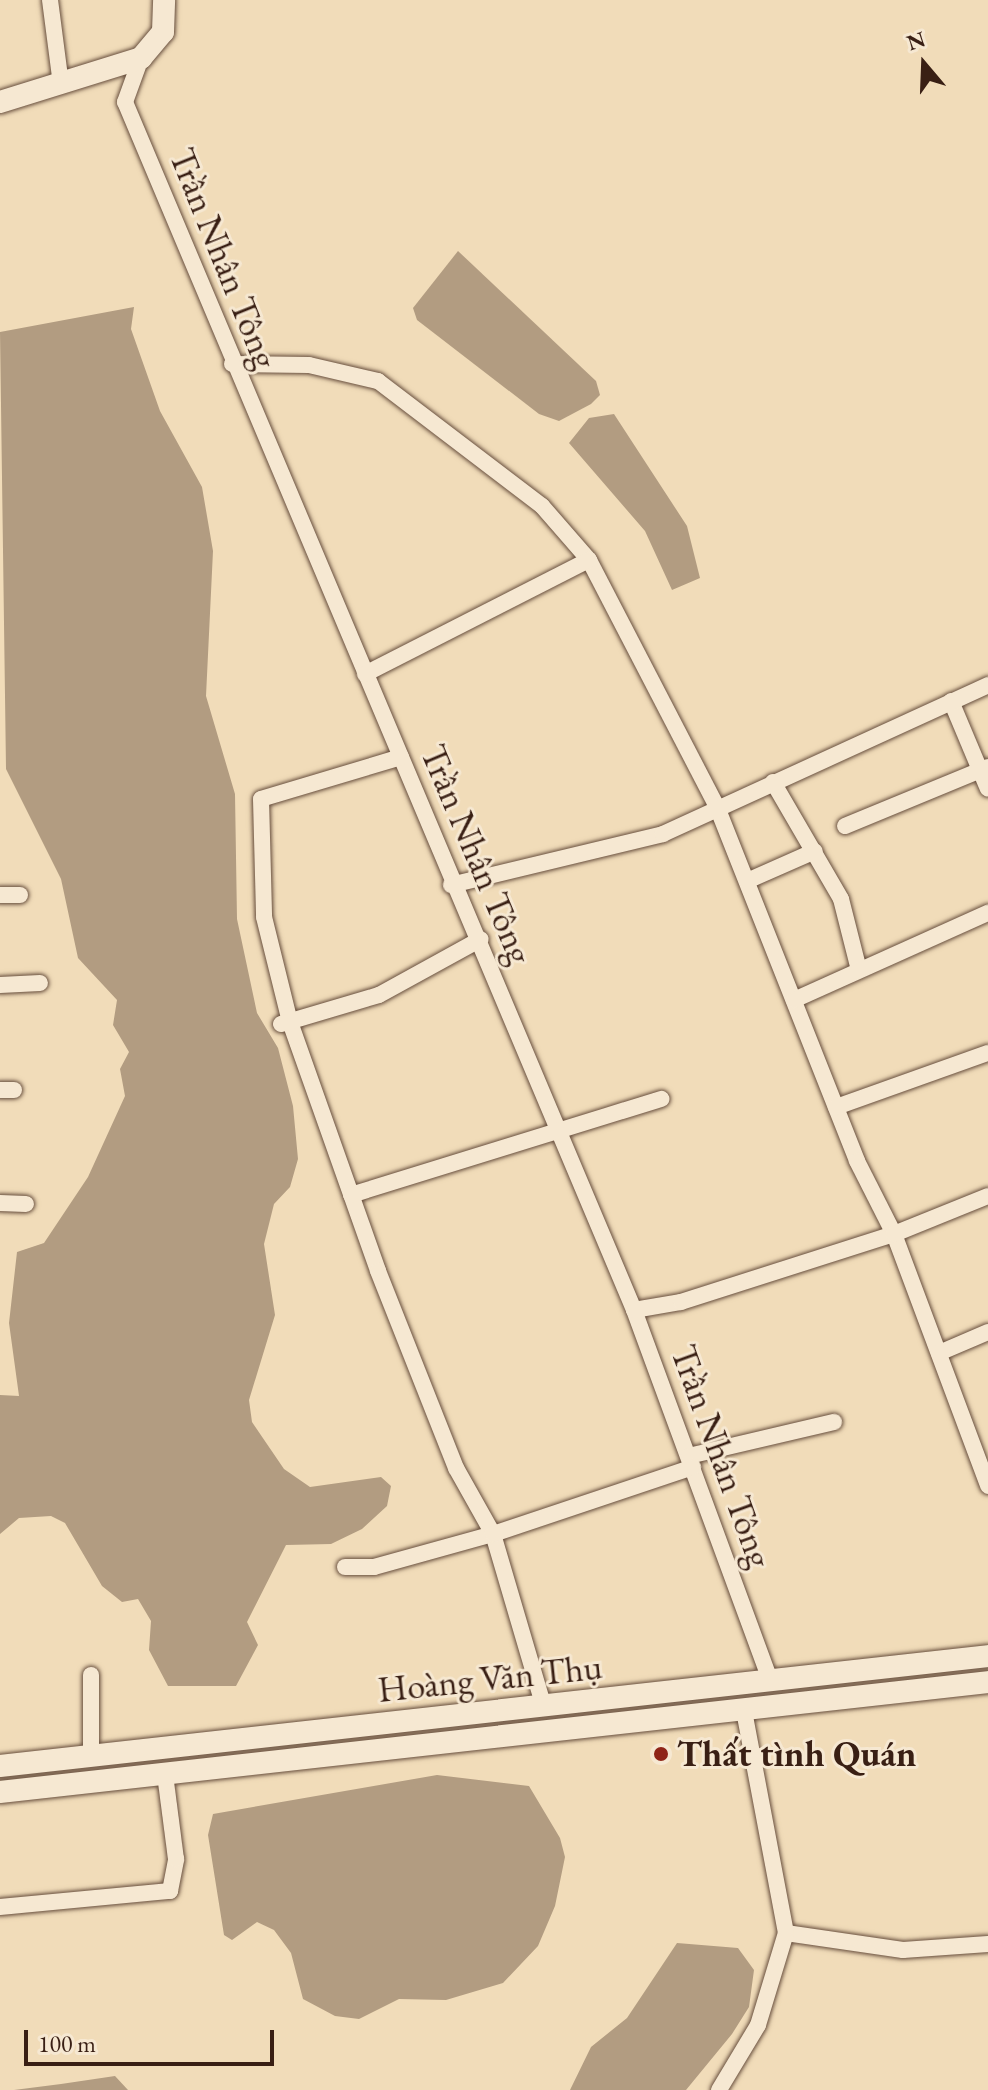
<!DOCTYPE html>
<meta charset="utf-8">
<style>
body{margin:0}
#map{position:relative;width:988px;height:2090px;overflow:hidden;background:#f1dcb9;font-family:"EB Garamond",serif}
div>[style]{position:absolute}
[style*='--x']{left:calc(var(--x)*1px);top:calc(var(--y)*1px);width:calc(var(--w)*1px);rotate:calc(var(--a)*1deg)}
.water>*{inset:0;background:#b29c81}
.roads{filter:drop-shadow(0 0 2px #674e3d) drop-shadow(0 0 2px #674e3d)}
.street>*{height:16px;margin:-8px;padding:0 8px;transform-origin:8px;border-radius:8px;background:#f6e8d2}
.secondary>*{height:22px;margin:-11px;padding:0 11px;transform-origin:11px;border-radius:11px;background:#f6e8d2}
.dots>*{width:22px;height:22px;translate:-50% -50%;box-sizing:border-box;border:4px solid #f6e8d2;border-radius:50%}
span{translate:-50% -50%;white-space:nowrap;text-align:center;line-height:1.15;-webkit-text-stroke:6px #f6e8d2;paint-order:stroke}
.street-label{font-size:36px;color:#391f14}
.poi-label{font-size:36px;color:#391f14;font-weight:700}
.left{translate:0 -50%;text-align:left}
.north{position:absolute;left:884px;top:24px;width:80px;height:80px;-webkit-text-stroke:6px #f6e8d2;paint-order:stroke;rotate:341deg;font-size:22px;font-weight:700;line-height:32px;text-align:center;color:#391f14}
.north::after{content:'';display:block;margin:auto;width:28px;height:36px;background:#391f14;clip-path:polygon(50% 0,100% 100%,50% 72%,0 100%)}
.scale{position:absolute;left:24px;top:2030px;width:250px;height:36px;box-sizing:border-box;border:4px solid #391f14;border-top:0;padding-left:10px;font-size:24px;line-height:28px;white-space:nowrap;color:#391f14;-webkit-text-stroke:6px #f6e8d2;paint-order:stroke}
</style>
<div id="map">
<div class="water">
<i style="clip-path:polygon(458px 251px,596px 381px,600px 395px,591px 404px,559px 421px,539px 414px,417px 320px,413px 308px)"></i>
<i style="clip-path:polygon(134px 307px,131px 329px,160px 411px,202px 487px,213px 551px,206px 696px,235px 794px,237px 919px,257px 1013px,278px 1048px,293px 1106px,298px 1159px,290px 1187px,274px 1204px,264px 1244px,275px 1315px,249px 1400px,252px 1422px,284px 1469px,310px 1487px,381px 1477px,391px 1486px,387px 1506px,362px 1529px,331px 1544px,286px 1545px,247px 1622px,258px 1645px,236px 1686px,168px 1686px,149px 1650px,151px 1621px,138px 1599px,122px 1602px,102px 1586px,65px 1523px,51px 1516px,19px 1518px,0 1534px,0 1395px,19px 1396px,9px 1323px,17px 1252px,44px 1243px,88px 1177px,125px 1096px,120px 1069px,129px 1052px,113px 1025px,117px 1000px,78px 958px,61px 879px,6px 769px,0 332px)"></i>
<i style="clip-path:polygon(614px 414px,687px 526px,700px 578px,672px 590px,645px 531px,569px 443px,589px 418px)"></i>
<i style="clip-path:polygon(437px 1775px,529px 1786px,560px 1838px,565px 1857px,555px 1906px,538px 1946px,503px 1983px,446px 2000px,399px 1999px,359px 2019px,335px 2016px,303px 1999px,291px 1953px,274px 1930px,257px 1922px,232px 1940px,224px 1935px,208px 1835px,213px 1814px)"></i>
<i style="clip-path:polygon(677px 1943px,738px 1948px,754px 1970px,749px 2007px,732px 2034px,686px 2090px,570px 2090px,591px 2047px,627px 2018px)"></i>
<i style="clip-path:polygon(115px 2076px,128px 2090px,14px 2090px,61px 2084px)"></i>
</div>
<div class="roads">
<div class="street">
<i style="--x:50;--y:0;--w:86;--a:82.6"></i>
<i style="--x:141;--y:58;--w:47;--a:110"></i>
<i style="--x:125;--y:102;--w:1311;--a:67.15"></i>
<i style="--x:634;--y:1310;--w:396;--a:69.8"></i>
<i style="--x:232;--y:364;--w:77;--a:0.7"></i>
<i style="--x:309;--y:365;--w:71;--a:13.1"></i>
<i style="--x:378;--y:381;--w:206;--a:37.3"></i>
<i style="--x:542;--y:506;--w:72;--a:49"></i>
<i style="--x:589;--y:560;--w:278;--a:62.6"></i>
<i style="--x:717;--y:807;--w:381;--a:68.4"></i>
<i style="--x:857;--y:1161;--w:82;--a:63.1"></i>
<i style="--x:894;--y:1234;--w:269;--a:69.5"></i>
<i style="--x:365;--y:674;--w:251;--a:-27"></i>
<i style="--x:951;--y:701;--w:95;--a:67.2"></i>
<i style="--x:401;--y:757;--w:146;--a:163.3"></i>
<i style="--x:261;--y:799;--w:118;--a:88.5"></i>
<i style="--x:264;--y:917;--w:108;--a:76.1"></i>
<i style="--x:290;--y:1022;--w:264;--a:70.5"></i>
<i style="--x:378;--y:1271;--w:212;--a:68.4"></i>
<i style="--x:456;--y:1468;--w:76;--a:60.7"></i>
<i style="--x:493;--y:1534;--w:180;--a:73.6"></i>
<i style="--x:773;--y:782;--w:135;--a:59.8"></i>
<i style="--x:841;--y:899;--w:73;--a:75.8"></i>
<i style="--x:845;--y:826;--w:155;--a:-22.4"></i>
<i style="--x:747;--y:881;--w:74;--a:-23.8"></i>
<i style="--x:451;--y:885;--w:218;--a:-13.5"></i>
<i style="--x:663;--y:834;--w:358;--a:-24.6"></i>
<i style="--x:0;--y:895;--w:20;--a:0"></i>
<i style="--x:0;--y:985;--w:40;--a:-2.9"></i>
<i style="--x:794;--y:1000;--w:213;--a:-24.2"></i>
<i style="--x:281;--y:1024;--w:102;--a:-16.5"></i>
<i style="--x:379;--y:995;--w:116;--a:-28.8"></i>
<i style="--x:0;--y:1090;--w:14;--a:0"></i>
<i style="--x:836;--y:1107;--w:161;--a:-19.6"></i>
<i style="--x:351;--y:1195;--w:325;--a:-17.2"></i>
<i style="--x:0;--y:1203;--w:26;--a:2"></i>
<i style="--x:634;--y:1310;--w:48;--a:-9.7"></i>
<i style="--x:681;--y:1302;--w:224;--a:-17.7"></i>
<i style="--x:894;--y:1234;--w:101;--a:-22"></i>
<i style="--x:939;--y:1353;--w:53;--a:-23.2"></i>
<i style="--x:689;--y:1456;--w:149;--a:-13.2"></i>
<i style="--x:345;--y:1567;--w:29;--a:0"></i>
<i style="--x:374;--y:1567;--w:123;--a:-15.5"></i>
<i style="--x:493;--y:1534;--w:211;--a:-18.5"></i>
<i style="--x:91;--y:1675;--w:82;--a:90"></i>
<i style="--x:0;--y:1907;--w:171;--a:-5.4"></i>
<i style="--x:170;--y:1891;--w:33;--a:-79"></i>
<i style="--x:176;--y:1859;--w:86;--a:-97.4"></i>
<i style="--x:786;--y:1933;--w:118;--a:8.3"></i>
<i style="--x:903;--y:1950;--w:85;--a:-4"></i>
<i style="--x:719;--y:2090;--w:76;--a:-59"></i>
<i style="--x:758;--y:2025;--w:96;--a:-73.1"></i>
<i style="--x:786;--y:1933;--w:226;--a:-100.7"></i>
</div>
<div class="secondary">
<i style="--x:0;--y:102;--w:148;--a:-17.3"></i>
<i style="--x:141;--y:58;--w:34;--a:-50"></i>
<i style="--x:163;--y:32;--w:32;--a:-88"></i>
<i style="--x:0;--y:1766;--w:994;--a:-6.35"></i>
<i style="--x:0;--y:1792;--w:994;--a:-6.35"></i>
</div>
</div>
<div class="dots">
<i style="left:661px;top:1754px;background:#8f2418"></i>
</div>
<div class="street-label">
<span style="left:224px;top:258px;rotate:68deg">Trần Nhân Tông</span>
<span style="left:477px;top:854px;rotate:67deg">Trần Nhân Tông</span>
<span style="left:722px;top:1456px;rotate:70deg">Trần Nhân Tông</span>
<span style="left:490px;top:1678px;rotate:-6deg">Hoàng Văn Thụ</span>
</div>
<div class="poi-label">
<span class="left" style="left:677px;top:1754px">Thất tình Quán</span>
</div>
<div class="north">N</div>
<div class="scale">100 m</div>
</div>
